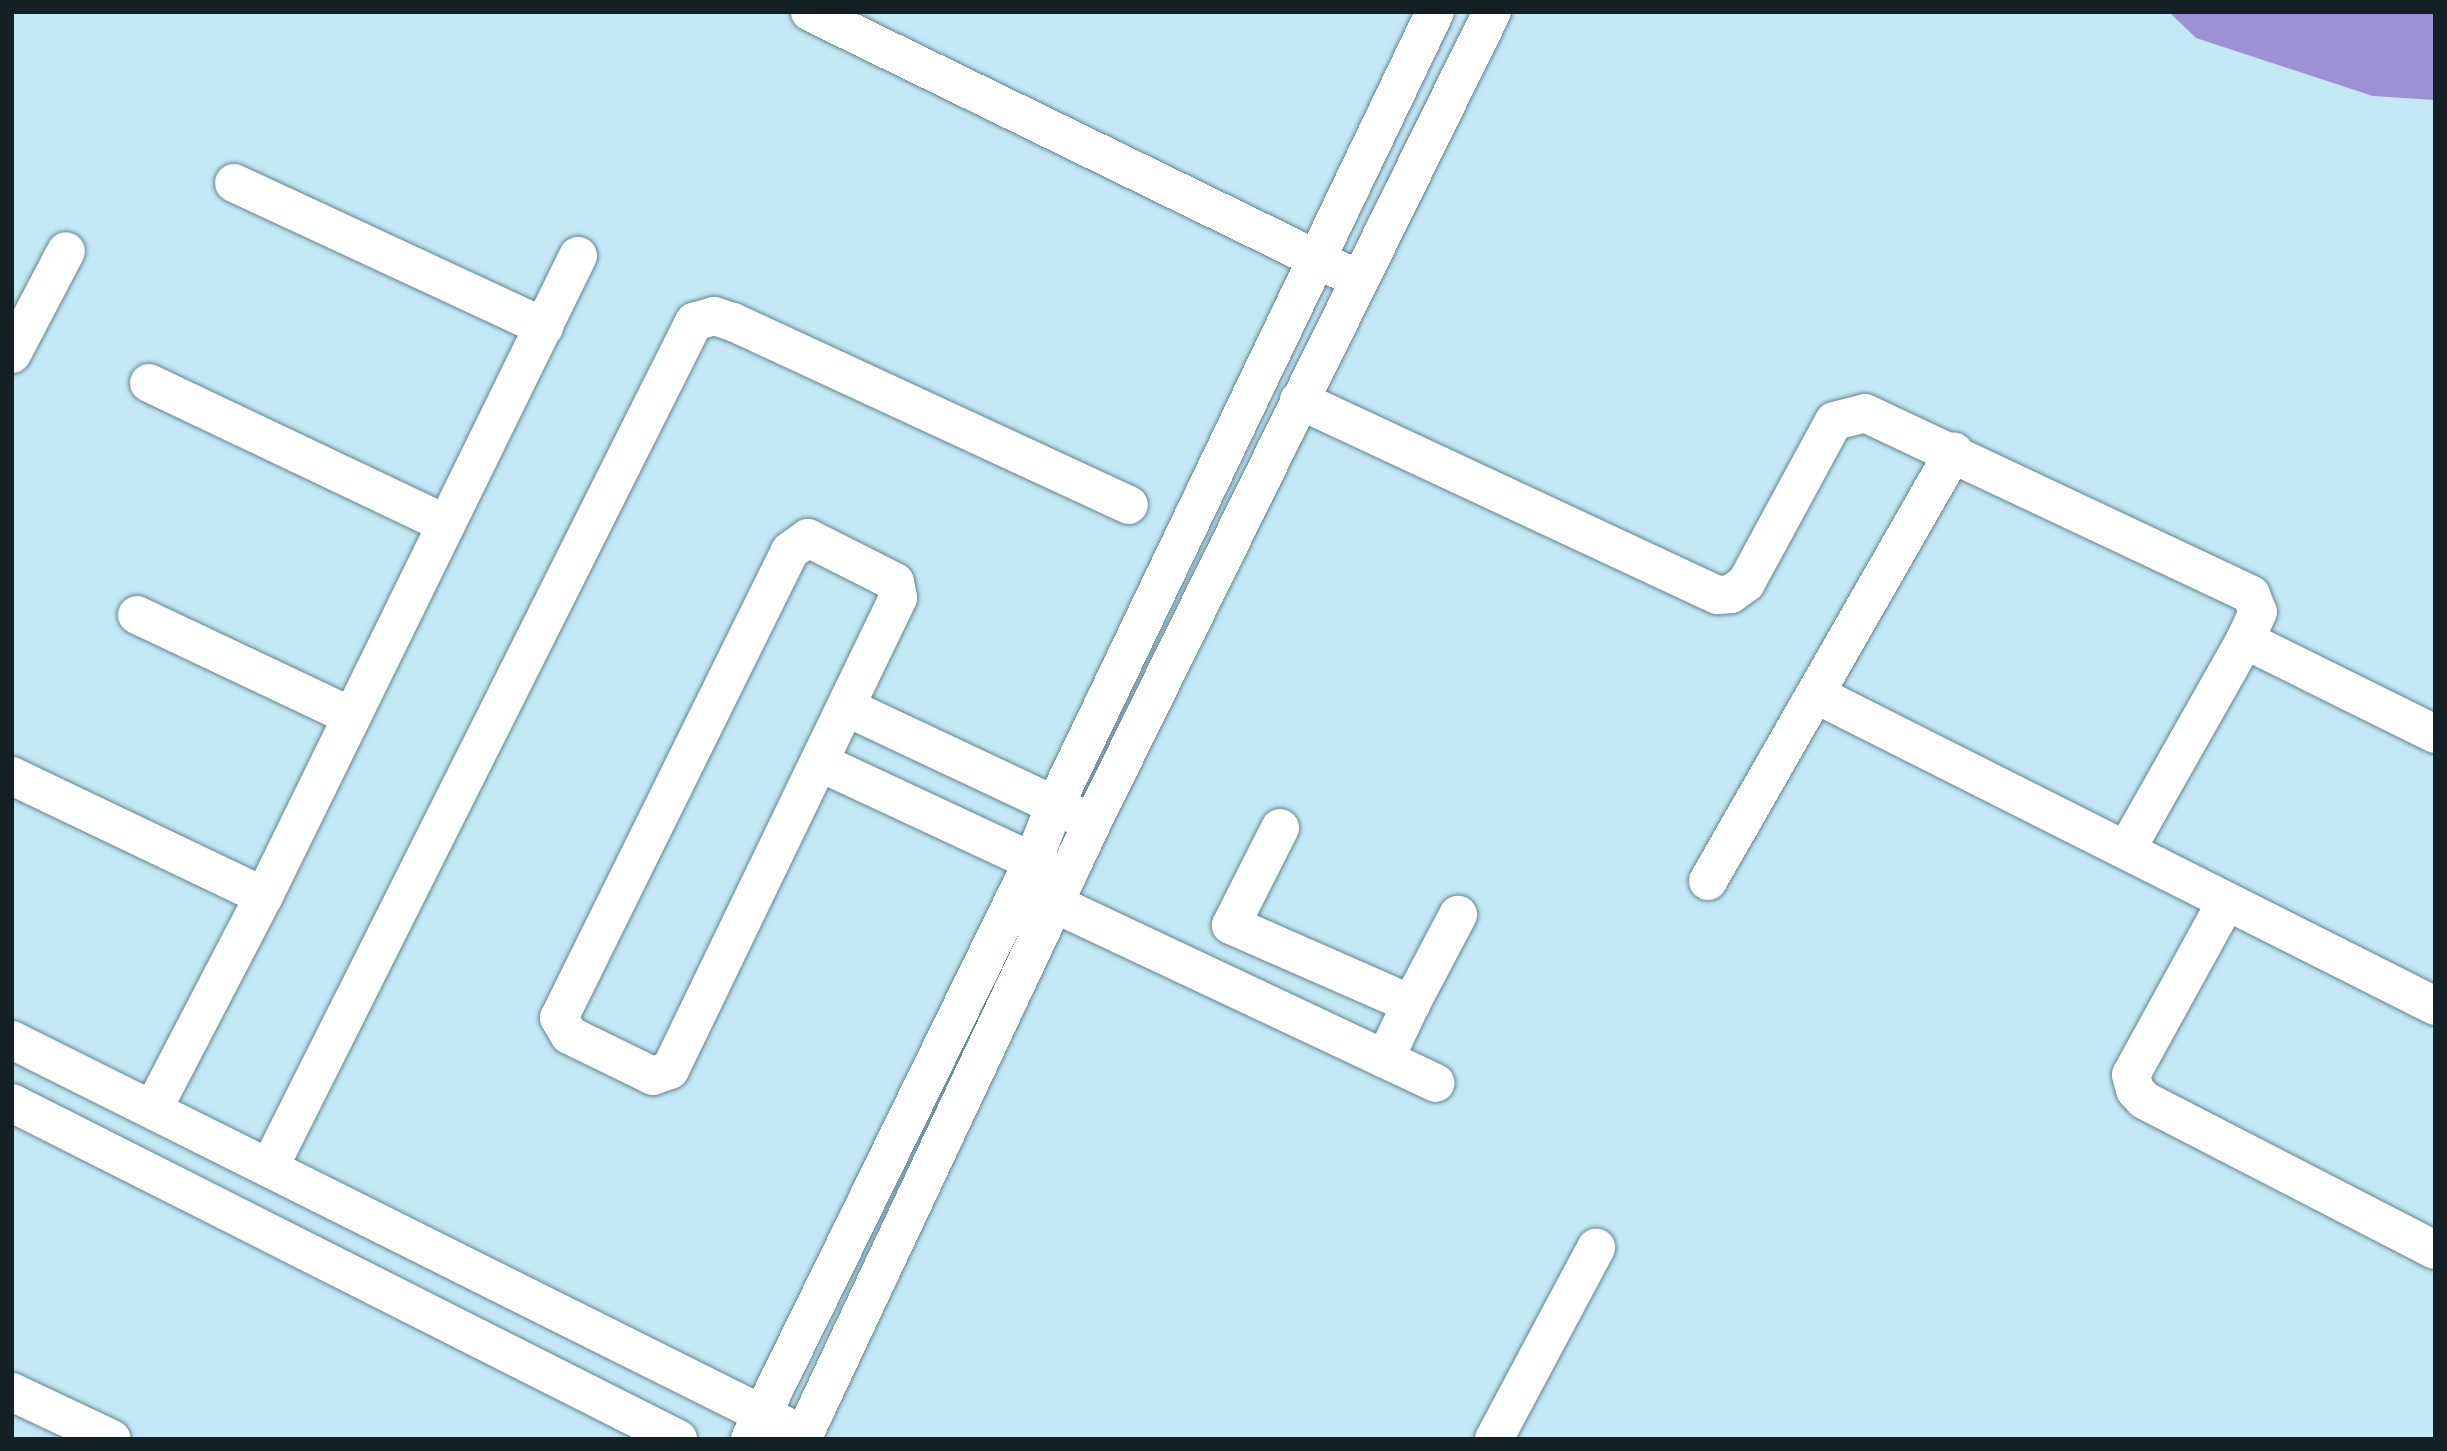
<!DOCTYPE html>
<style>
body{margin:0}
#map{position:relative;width:2447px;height:1451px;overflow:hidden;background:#c4e8f5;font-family:"DejaVu Sans",sans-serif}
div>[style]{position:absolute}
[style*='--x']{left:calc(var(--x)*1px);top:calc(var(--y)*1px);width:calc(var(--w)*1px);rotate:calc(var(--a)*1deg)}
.water>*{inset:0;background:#9b91d3}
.roads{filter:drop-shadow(0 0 2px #628390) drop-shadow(0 0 2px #628390)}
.minor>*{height:38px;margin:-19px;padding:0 19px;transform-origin:19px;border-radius:19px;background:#fff}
span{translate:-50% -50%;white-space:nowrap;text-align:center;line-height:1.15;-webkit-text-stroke:5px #c4e8f5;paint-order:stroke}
.frame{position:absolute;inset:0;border:14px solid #132126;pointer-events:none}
</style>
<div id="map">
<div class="water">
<i style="clip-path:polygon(2169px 12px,2435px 12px,2435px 100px,2373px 96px,2196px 38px)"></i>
</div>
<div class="roads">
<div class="minor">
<i style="--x:810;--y:12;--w:591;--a:26"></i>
<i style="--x:234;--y:183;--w:342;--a:24.9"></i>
<i style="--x:12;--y:354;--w:116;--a:-62.3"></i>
<i style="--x:149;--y:383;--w:329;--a:25.4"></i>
<i style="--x:1299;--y:400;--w:462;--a:25"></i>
<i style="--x:1718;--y:595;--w:13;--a:-4"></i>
<i style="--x:1731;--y:594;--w:19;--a:-36"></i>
<i style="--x:1746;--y:583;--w:184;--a:-61.5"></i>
<i style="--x:1834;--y:421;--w:32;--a:-14"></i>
<i style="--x:1865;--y:413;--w:427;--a:25.2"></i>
<i style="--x:2251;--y:595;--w:18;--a:68"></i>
<i style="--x:2258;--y:612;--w:31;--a:115"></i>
<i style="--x:2245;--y:640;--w:241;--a:119.5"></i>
<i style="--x:808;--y:538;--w:97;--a:26.8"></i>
<i style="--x:895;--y:582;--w:16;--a:79"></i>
<i style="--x:898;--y:598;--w:524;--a:115.78"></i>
<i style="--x:670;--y:1070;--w:18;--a:161"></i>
<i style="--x:653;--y:1076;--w:93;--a:-154"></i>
<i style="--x:569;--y:1035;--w:20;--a:-120"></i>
<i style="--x:559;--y:1018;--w:521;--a:-63.68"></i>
<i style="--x:790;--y:551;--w:22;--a:-36"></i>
<i style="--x:137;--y:615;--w:237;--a:25.3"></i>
<i style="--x:2245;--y:640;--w:212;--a:26.3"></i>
<i style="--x:1817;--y:695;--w:692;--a:26.71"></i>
<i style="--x:846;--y:707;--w:256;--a:25.2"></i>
<i style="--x:819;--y:762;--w:260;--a:25"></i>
<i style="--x:12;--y:776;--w:279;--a:25.5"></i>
<i style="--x:1280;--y:828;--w:109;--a:116.8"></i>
<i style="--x:1231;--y:925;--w:197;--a:23.7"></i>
<i style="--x:1411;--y:1004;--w:61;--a:115.3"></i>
<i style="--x:1708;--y:881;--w:495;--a:-60.2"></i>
<i style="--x:1032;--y:893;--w:446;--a:25.2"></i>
<i style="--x:2226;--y:902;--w:197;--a:118.8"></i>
<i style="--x:2131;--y:1075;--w:16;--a:75"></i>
<i style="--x:2135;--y:1090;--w:13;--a:48"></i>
<i style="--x:2144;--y:1100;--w:327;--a:27.3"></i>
<i style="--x:1411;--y:1004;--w:101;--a:-62.2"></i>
<i style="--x:12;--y:1040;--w:863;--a:26.51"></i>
<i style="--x:12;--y:1103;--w:746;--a:26.77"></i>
<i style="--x:153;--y:1109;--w:240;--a:-62.5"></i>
<i style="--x:264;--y:896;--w:713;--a:-63.87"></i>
<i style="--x:270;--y:1166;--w:945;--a:-63.33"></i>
<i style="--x:694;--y:322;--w:21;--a:-17"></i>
<i style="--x:714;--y:316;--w:20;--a:18"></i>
<i style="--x:733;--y:322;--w:436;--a:24.8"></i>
<i style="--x:12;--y:1392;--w:110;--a:25.2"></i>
<i style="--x:750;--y:1439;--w:644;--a:-63.91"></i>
<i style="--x:1033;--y:861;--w:60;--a:-68.6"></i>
<i style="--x:1055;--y:805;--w:879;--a:-64.4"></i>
<i style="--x:802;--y:1439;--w:681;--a:-64.79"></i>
<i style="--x:1092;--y:823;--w:904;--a:-63.75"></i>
<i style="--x:1494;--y:1439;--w:217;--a:-61.9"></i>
</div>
</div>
<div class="frame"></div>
</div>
